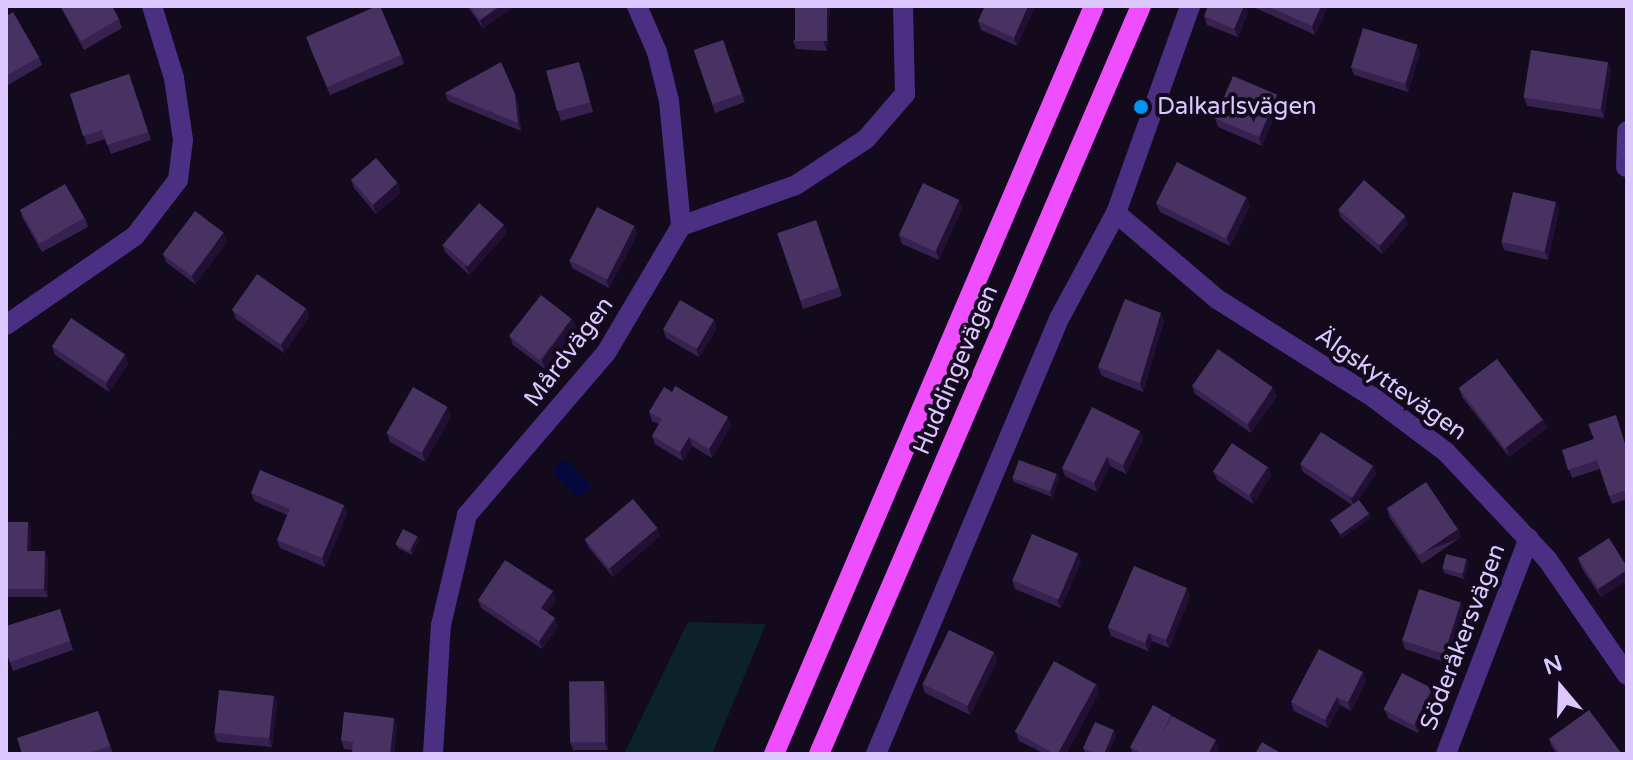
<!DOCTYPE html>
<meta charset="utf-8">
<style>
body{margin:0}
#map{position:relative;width:1633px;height:760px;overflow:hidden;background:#130a1e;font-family:"Varela Round",sans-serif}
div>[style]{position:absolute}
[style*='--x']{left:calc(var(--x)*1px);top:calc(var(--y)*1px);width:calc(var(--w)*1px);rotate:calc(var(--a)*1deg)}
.green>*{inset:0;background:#0c2229}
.water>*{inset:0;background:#04083e;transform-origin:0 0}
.minor>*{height:20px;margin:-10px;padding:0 10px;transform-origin:10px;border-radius:10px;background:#4a2f83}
.major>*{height:20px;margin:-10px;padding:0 10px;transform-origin:10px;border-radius:10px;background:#ef4eff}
.wall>*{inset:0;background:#37214e}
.shaded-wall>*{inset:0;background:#211033;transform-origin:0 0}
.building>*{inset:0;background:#483261;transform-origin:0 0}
.dots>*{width:22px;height:22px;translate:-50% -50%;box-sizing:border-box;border:4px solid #130a1e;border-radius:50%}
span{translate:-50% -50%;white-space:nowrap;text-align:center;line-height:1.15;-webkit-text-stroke:8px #130a1e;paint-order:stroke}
.poi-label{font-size:24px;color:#ddc7ff}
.left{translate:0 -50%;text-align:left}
.street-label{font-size:24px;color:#ddc7ff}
.frame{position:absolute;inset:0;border:8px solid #ddc7ff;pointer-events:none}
.north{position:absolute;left:1521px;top:648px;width:80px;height:80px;-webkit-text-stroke:6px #130a1e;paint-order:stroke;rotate:341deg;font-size:22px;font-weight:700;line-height:32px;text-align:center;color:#ddc7ff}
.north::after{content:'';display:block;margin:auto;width:28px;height:36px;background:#ddc7ff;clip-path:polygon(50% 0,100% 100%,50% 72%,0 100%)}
</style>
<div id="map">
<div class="green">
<i style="clip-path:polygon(688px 622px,766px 624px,712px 754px,624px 754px)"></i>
</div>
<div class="water">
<i style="left:565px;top:459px;width:37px;height:18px;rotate:45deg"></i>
</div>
<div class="minor">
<i style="--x:637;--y:6;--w:50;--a:66.5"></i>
<i style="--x:657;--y:52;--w:50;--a:76.2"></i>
<i style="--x:669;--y:101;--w:126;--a:84.5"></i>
<i style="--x:1626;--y:167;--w:36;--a:-88"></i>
<i style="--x:1116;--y:213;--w:133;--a:40.4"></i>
<i style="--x:1217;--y:299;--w:186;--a:32.2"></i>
<i style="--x:1374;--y:398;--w:90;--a:36.9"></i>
<i style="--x:1446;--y:452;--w:147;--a:46.7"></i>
<i style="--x:1547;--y:559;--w:141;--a:55.4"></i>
<i style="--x:6;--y:325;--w:157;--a:-34.6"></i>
<i style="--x:135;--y:236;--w:71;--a:-52.5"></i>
<i style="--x:178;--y:180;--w:40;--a:-82.9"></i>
<i style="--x:183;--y:140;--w:63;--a:-98.3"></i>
<i style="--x:174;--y:78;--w:75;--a:-107"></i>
<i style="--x:433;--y:754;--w:129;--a:-86.5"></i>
<i style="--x:441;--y:625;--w:113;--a:-76.7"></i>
<i style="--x:467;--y:515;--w:213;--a:-49.4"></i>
<i style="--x:606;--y:353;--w:147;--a:-59.4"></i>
<i style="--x:681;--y:226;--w:122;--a:-19.6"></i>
<i style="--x:796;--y:185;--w:84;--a:-33.3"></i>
<i style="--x:866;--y:139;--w:60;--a:-49.1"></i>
<i style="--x:905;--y:94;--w:88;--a:-91.3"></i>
<i style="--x:876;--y:754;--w:474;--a:-67.2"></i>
<i style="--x:1060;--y:317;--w:118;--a:-61.7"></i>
<i style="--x:1116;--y:213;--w:220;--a:-70.3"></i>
<i style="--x:1446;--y:754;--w:231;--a:-69"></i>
</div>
<div class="major">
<i style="--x:774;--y:754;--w:814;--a:-66.84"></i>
<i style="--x:819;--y:754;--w:814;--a:-66.71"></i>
</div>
<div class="wall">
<i style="clip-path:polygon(467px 6px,515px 6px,483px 28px)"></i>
<i style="clip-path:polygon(830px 6px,827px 51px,796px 49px,793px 41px)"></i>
<i style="clip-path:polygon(985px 6px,1035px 6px,1017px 46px,981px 30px,978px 21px)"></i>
<i style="clip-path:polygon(1251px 6px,1328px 6px,1315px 35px)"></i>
<i style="clip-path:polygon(61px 7px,119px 19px,122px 28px,84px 50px,65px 15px)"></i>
<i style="clip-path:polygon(1248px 12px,1238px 37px,1207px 25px,1204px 16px)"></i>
<i style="clip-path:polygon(6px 16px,39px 57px,42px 65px,8px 85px,6px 82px)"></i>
<i style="clip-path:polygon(723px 40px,745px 102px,715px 113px,712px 104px)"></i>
<i style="clip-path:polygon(309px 45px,401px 55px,404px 64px,330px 95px)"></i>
<i style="clip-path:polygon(1417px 45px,1420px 53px,1408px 92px,1354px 75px,1351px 67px)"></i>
<i style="clip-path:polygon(582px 70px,593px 112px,561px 121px,558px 112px)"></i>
<i style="clip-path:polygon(1611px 70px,1604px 118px,1527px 106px,1524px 97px)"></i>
<i style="clip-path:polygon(129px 74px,151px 140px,111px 154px,105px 139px,87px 145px,70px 94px)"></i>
<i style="clip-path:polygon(445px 93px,518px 102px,521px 131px,448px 101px)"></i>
<i style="clip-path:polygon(1280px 104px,1262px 146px,1218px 127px,1215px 118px)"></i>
<i style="clip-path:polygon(351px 179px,401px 192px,376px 214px,354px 188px)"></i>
<i style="clip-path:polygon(1156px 203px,1250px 206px,1230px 246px,1160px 212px)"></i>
<i style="clip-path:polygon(962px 208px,939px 260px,902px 244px,899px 235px)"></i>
<i style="clip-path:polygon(1338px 209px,1408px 224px,1382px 254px,1341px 218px)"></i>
<i style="clip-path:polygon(20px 210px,85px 218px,88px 227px,42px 252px,23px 219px)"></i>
<i style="clip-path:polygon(1559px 210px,1548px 260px,1504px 250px,1501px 242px)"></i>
<i style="clip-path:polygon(816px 220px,842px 296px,803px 309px,800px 300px)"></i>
<i style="clip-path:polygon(634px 226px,637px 234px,609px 288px,572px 268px,569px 260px)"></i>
<i style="clip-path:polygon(507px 233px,469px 275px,445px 252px,442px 244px)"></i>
<i style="clip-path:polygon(227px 242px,195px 284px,166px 262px,163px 254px)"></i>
<i style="clip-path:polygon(306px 308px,309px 317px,284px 353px,236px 319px,233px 311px)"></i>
<i style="clip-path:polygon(714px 320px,717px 328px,699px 357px,666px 338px,663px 329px)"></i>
<i style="clip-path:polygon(1164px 321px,1143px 392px,1102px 376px,1098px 367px)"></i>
<i style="clip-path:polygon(576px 327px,545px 369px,513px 345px,510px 337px)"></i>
<i style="clip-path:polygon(52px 346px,125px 355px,128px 364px,109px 392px,55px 355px)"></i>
<i style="clip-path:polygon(1192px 386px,1277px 396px,1251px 433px,1195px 394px)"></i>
<i style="clip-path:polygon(1459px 388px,1543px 419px,1547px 428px,1509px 457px,1462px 397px)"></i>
<i style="clip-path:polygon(649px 412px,731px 426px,712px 458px,692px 446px,683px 461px,655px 444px,652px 436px,659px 424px,652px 421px)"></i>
<i style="clip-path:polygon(451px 416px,425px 462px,390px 442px,387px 433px)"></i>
<i style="clip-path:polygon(1140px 431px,1143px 439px,1126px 474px,1110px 466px,1097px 492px,1065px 476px,1062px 468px)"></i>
<i style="clip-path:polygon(1627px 449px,1627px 499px,1612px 504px,1600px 469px,1572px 478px,1562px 450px)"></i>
<i style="clip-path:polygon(1300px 464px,1373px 466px,1376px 474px,1358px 500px,1369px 514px,1370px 518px,1342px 538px,1330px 520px,1352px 505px,1303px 472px)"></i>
<i style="clip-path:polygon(1268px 467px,1271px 475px,1253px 504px,1217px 480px,1213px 471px)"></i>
<i style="clip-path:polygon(1057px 474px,1059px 479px,1052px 497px,1014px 482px,1012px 478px)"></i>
<i style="clip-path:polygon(251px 493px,344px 505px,347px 513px,325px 567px,280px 548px,277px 540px,287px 515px,254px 501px)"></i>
<i style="clip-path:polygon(1387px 509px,1458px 529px,1461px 537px,1422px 564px,1390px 518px)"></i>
<i style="clip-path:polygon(6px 522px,28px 522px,31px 531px,30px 551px,45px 551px,48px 560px,48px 597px,8px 597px,6px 590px)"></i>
<i style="clip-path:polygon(657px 528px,660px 536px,613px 577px,589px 548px,585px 540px)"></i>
<i style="clip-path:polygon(417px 536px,419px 540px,412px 555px,398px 548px,396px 544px)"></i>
<i style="clip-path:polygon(1578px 558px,1627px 567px,1601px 597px,1581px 567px)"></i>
<i style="clip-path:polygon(1466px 559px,1468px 563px,1464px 579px,1444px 573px,1443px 569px)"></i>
<i style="clip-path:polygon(1081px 562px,1061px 608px,1015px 589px,1012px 580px)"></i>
<i style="clip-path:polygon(1190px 597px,1169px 648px,1152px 641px,1148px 651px,1111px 636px,1108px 627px)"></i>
<i style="clip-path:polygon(478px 600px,556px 600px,547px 613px,558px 626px,542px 649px,481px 608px)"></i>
<i style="clip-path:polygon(60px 609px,73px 650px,13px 671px,6px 652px)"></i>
<i style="clip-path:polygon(1464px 612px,1447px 663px,1405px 649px,1402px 640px)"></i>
<i style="clip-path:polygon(994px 652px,997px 661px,970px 715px,925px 693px,922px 684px)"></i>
<i style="clip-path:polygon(1366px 681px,1351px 711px,1340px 705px,1328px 728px,1294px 711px,1291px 702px)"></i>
<i style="clip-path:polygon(1096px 684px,1099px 693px,1066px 754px,1045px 754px,1019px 741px,1016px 732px)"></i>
<i style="clip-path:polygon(607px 690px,608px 750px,573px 750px,570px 742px)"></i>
<i style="clip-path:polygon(274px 696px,277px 704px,272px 747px,217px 742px,214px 733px)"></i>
<i style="clip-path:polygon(1435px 696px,1418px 733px,1388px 718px,1385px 710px)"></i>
<i style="clip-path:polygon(98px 711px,113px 754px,22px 754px)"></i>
<i style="clip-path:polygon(1171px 715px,1171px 717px,1219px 749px,1216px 754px,1133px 754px,1130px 747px)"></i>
<i style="clip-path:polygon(397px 726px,394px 754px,352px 754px,352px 750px,344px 749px,341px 740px)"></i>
<i style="clip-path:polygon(1116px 735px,1108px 754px,1085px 753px,1083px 748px)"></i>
<i style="clip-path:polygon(1549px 739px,1622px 754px,1557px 754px,1552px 747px)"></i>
</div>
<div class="shaded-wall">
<i style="clip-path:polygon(500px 6px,515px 6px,483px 28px,480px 20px)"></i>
<i style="clip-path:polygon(827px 6px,830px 6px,827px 51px,824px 43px)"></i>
<i style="clip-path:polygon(1028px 6px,1035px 6px,1017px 46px,1014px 38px)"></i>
<i style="clip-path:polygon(1244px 6px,1246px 6px,1248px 12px,1238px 37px,1234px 29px)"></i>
<i style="clip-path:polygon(1321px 6px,1328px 6px,1315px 35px,1312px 26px)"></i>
<i style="clip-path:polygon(1417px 45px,1420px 53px,1408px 92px,1405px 83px)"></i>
<i style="clip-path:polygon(1608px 62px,1611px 70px,1604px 118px,1601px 109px)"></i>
<i style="clip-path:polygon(515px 94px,518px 102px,521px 131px,518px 123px)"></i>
<i style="clip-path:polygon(1277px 95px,1280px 104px,1262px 146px,1259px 138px)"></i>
<i style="clip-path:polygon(398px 183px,401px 192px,376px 214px,373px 205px)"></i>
<i style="clip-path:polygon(1247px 197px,1250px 206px,1230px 246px,1227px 238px)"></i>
<i style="clip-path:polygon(959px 200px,962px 208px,939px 260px,936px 251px)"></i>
<i style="clip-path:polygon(1556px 202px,1559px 210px,1548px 260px,1545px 251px)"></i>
<i style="clip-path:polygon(1405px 216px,1408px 224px,1382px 254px,1379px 245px)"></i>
<i style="clip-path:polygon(504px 225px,507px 233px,469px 275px,466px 266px)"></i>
<i style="clip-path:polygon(634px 226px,637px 234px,609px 288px,606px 279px)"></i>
<i style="clip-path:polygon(224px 233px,227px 242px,195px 284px,192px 276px)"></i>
<i style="clip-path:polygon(306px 308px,309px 317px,284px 353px,281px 344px)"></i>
<i style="clip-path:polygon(1161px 313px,1164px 321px,1143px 392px,1140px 383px)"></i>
<i style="clip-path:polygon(572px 319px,576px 327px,545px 369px,542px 360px)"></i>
<i style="clip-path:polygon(714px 320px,717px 328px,699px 357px,696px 349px)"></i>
<i style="clip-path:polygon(125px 355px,128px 364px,109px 392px,106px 384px)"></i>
<i style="clip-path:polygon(1273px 388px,1277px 396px,1251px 433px,1248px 425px)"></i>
<i style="clip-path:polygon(448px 407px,451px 416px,425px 462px,422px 453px)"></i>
<i style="clip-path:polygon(728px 417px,731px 426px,712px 458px,709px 449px)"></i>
<i style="clip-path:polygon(1543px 419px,1547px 428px,1509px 457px,1506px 448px)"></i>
<i style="clip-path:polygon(6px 426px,9px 434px,6px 441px)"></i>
<i style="clip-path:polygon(1140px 431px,1143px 439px,1126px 474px,1123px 465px)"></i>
<i style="clip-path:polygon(689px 437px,692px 446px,683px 461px,680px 452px)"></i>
<i style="clip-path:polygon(1107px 457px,1110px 466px,1097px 492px,1094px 483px)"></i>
<i style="clip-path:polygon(1373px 466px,1376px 474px,1354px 507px,1351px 498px)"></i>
<i style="clip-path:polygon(1268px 467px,1271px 475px,1253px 504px,1250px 495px)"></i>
<i style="clip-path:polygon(1057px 474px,1059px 479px,1052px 497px,1050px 492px)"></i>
<i style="clip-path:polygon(344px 505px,347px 513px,325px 567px,322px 558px)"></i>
<i style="clip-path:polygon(1369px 514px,1370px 518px,1342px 538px,1340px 534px)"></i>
<i style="clip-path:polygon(28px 522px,31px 531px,30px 560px,27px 551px)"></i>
<i style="clip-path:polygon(657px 528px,660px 536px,613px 577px,610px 568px)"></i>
<i style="left:1458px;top:529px;width:9px;height:47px;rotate:69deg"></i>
<i style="clip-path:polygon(417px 536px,419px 540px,412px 555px,410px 550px)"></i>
<i style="clip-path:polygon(45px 551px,48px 560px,48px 597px,44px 589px)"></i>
<i style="clip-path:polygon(1078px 554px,1081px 562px,1061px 608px,1057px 600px)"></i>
<i style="clip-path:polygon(1466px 559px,1468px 563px,1464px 579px,1462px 574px)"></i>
<i style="clip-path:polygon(1627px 570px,1627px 581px,1601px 597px,1598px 589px)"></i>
<i style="clip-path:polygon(1187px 588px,1190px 597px,1169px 648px,1166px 640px)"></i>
<i style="clip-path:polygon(553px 591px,556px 600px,545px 617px,541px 608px)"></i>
<i style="clip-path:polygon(1461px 603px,1464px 612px,1447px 663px,1444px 654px)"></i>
<i style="clip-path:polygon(555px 618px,558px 626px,542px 649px,539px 641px)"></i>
<i style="clip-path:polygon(1149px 633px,1152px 641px,1148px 651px,1145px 643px)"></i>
<i style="clip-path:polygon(994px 652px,997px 661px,970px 715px,967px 706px)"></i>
<i style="clip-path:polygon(1363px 672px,1366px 681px,1351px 711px,1348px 702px)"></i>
<i style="clip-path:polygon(604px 681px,607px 690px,608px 750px,605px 742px)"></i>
<i style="clip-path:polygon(1096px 684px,1099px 693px,1066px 754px,1058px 754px)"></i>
<i style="clip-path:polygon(1432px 688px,1435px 696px,1418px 733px,1415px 724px)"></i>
<i style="clip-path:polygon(274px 696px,277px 704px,272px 747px,269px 739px)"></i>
<i style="clip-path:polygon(1337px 697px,1340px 705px,1328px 728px,1325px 720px)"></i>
<i style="clip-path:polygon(394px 718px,397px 726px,394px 754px,390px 754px)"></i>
<i style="clip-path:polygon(1114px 730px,1116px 735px,1108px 754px,1104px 754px)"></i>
<i style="clip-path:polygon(1216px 740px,1219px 749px,1216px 754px,1208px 754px)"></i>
</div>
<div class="building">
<i style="clip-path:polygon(63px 6px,112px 6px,119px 19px,81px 41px,61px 7px)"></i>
<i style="clip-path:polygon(377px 6px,380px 6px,401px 55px,327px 87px,306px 37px)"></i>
<i style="clip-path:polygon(470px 6px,500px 6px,480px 20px)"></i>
<i style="left:795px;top:6px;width:32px;height:35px"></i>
<i style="clip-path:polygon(985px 6px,1028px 6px,1014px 38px,978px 21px)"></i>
<i style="clip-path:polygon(1208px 6px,1244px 6px,1234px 29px,1204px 16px)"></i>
<i style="clip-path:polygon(1267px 6px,1321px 6px,1312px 26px)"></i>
<i style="clip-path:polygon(13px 12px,39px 57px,6px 76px,6px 16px)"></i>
<i style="left:1363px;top:28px;width:57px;height:41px;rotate:17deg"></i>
<i style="left:723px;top:40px;width:57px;height:31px;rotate:71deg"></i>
<i style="left:1531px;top:50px;width:78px;height:48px;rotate:9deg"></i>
<i style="clip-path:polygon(501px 62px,515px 94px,518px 123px,445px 93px)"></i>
<i style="left:579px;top:62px;width:42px;height:34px;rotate:75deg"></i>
<i style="clip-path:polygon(129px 74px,148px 132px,107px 145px,102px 130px,83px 136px,70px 94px)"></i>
<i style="left:1233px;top:76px;width:48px;height:46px;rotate:23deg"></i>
<i style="left:376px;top:158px;width:33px;height:33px;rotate:49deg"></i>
<i style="left:1177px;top:162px;width:78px;height:46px;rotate:27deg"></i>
<i style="left:1364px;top:180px;width:55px;height:39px;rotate:41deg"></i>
<i style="left:923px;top:183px;width:40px;height:57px;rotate:25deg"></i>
<i style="left:65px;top:184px;width:39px;height:52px;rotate:60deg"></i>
<i style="left:1513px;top:192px;width:44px;height:51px;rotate:13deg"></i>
<i style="left:479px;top:203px;width:33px;height:55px;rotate:41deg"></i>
<i style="left:597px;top:207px;width:42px;height:60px;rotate:27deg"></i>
<i style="left:195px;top:211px;width:36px;height:54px;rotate:37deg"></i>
<i style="left:816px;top:220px;width:71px;height:41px;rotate:71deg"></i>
<i style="left:257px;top:274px;width:60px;height:44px;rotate:35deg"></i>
<i style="left:541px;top:295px;width:39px;height:52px;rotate:38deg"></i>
<i style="clip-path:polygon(1125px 299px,1161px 313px,1140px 383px,1098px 367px)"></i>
<i style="left:680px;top:300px;width:39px;height:34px;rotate:30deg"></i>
<i style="left:71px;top:318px;width:65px;height:34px;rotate:34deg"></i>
<i style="left:1218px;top:349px;width:67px;height:45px;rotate:35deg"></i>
<i style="left:1497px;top:359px;width:76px;height:48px;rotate:53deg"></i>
<i style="clip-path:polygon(675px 386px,728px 417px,709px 449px,689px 437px,680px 452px,652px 436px,662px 419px,649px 412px,664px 387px,672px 392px)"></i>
<i style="left:413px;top:387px;width:40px;height:53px;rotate:30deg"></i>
<i style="clip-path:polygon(1092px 407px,1140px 431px,1123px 465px,1107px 457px,1094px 483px,1062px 468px)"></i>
<i style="clip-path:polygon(1616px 415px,1627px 450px,1627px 490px,1609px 496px,1597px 460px,1568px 470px,1562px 450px,1594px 439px,1588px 424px)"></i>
<i style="left:1321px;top:432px;width:62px;height:38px;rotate:33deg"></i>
<i style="left:1232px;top:443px;width:43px;height:34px;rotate:34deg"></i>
<i style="left:1019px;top:460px;width:40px;height:19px;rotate:20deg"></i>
<i style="clip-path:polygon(260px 470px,344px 505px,322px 558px,277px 540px,290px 509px,251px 493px)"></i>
<i style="left:1426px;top:482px;width:57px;height:47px;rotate:56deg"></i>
<i style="left:633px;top:499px;width:38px;height:63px;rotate:50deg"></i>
<i style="left:1359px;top:500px;width:17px;height:35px;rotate:54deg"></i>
<i style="clip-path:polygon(6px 522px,28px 522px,27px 551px,45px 551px,44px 589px,6px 589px)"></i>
<i style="left:403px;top:529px;width:16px;height:17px;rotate:27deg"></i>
<i style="left:1032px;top:534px;width:50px;height:50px;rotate:23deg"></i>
<i style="clip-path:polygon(1609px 538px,1627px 567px,1627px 570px,1598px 589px,1578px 558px)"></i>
<i style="left:1446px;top:554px;width:21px;height:15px;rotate:14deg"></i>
<i style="clip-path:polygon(505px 560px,553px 591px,541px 608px,555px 618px,539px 641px,478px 600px)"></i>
<i style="clip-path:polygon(1134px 566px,1187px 588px,1166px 640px,1149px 633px,1145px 643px,1108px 627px)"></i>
<i style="left:1419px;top:589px;width:44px;height:54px;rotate:18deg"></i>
<i style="clip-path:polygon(60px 609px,70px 641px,10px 662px,6px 652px,6px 626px)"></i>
<i style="left:949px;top:630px;width:50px;height:60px;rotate:26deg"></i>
<i style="clip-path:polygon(1319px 649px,1363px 672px,1348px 702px,1337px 697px,1325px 720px,1291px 702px)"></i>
<i style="left:1054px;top:661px;width:48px;height:81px;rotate:29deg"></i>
<i style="left:1402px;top:673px;width:34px;height:41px;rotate:27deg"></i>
<i style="left:604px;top:681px;width:61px;height:35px;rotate:89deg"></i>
<i style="left:219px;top:690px;width:55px;height:43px;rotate:6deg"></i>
<i style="clip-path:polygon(1153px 705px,1171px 715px,1160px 738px,1172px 716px,1216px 740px,1208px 754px,1155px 754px,1151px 751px,1149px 754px,1143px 754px,1130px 747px)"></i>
<i style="clip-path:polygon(1589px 710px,1622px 754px,1560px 754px,1549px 739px)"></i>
<i style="clip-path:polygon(98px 711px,110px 746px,86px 754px,22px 754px,17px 738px)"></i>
<i style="clip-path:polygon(344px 712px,394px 718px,390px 754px,352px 754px,353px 742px,341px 740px)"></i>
<i style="clip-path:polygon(1095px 722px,1114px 730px,1104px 754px,1096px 754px,1083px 748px)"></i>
<i style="clip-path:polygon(1262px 742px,1282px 754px,1255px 754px)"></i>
</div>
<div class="dots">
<i style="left:1141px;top:107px;background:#0095f2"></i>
</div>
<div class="poi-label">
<span class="left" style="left:1157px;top:107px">Dalkarlsvägen</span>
</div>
<div class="street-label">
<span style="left:569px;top:352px;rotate:-53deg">Mårdvägen</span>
<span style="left:956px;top:370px;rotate:-67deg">Huddingevägen</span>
<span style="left:1391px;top:384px;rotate:35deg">Älgskyttevägen</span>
<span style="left:1463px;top:637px;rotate:-69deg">Söderåkersvägen</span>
</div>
<div class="frame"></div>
<div class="north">N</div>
</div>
